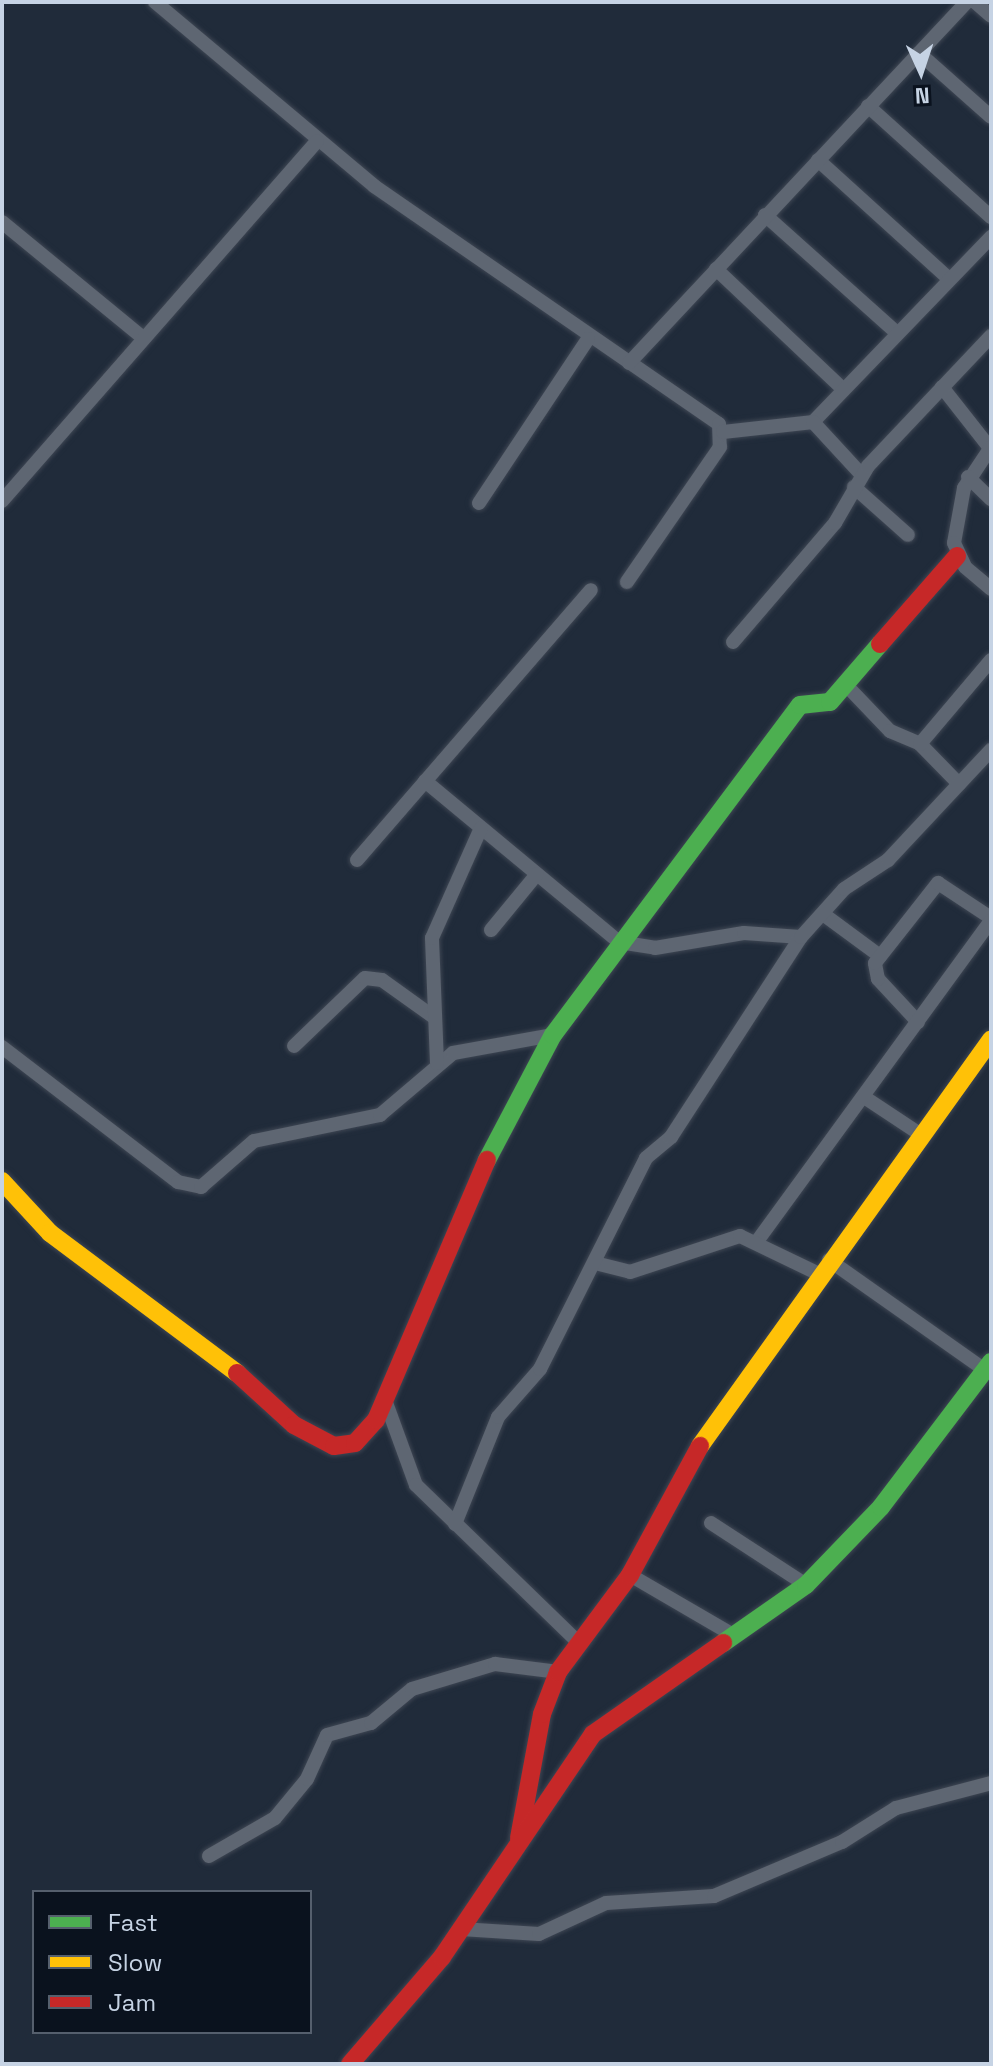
<!DOCTYPE html>
<style>
body{margin:0}
#map{position:relative;width:993px;height:2066px;overflow:hidden;background:#202b3a;font-family:"Space Grotesk",sans-serif}
div>[style]{position:absolute}
[style*='--x']{left:calc(var(--x)*1px);top:calc(var(--y)*1px);width:calc(var(--w)*1px);rotate:calc(var(--a)*1deg)}
.roads{filter:drop-shadow(0 0 2px #3e4653) drop-shadow(0 0 2px #3e4653)}
.street>*{height:14px;margin:-7px;padding:0 7px;transform-origin:7px;border-radius:7px;background:#5e6672}
.fast>*{height:18px;margin:-9px;padding:0 9px;transform-origin:9px;border-radius:9px;background:#4caf50}
.slow>*{height:18px;margin:-9px;padding:0 9px;transform-origin:9px;border-radius:9px;background:#ffc107}
.jam>*{height:18px;margin:-9px;padding:0 9px;transform-origin:9px;border-radius:9px;background:#c62828}
span{translate:-50% -50%;white-space:nowrap;text-align:center;line-height:1.15;-webkit-text-stroke:8px #0a121e;paint-order:stroke}
.frame{position:absolute;inset:0;border:4px solid #c6d3e4;pointer-events:none}
.legend{position:absolute;left:32px;top:1890px;width:280px;height:144px;box-sizing:border-box;background:#0a121e;border:2px solid #555f6d;margin:0;padding:10px 14px;list-style:none;font-size:24px;color:#c6d3e4}
.legend li{display:flex;align-items:center;gap:16px;height:40px}
.legend b{width:40px;border:2px solid #555f6d}
.north{position:absolute;left:881px;top:32px;width:80px;height:80px;-webkit-text-stroke:6px #0a121e;paint-order:stroke;rotate:177deg;font-size:22px;font-weight:700;line-height:32px;text-align:center;color:#c6d3e4}
.north::after{content:'';display:block;margin:auto;width:28px;height:36px;background:#c6d3e4;clip-path:polygon(50% 0,100% 100%,50% 72%,0 100%)}
</style>
<div id="map">
<div class="roads">
<div class="street">
<i style="--x:155;--y:2;--w:286;--a:40"></i>
<i style="--x:374;--y:186;--w:419;--a:34.6"></i>
<i style="--x:719;--y:424;--w:23;--a:88"></i>
<i style="--x:720;--y:447;--w:164;--a:124.6"></i>
<i style="--x:975;--y:2;--w:21;--a:41"></i>
<i style="--x:919;--y:53;--w:96;--a:41.6"></i>
<i style="--x:868;--y:106;--w:166;--a:42.1"></i>
<i style="--x:818;--y:160;--w:176;--a:42.2"></i>
<i style="--x:765;--y:215;--w:177;--a:41.8"></i>
<i style="--x:2;--y:222;--w:181;--a:39.4"></i>
<i style="--x:716;--y:269;--w:175;--a:43.4"></i>
<i style="--x:629;--y:363;--w:495;--a:-46.9"></i>
<i style="--x:942;--y:387;--w:78;--a:51.8"></i>
<i style="--x:813;--y:422;--w:257;--a:-46.1"></i>
<i style="--x:723;--y:432;--w:91;--a:-6.3"></i>
<i style="--x:813;--y:422;--w:71;--a:47.3"></i>
<i style="--x:991;--y:447;--w:49;--a:123.4"></i>
<i style="--x:964;--y:488;--w:56;--a:100.3"></i>
<i style="--x:954;--y:543;--w:26;--a:65"></i>
<i style="--x:965;--y:567;--w:34;--a:40"></i>
<i style="--x:968;--y:477;--w:32;--a:44"></i>
<i style="--x:854;--y:487;--w:72;--a:41.6"></i>
<i style="--x:2;--y:501;--w:478;--a:-48.8"></i>
<i style="--x:479;--y:503;--w:197;--a:-56.4"></i>
<i style="--x:733;--y:642;--w:157;--a:-49.4"></i>
<i style="--x:835;--y:523;--w:66;--a:-59.9"></i>
<i style="--x:868;--y:466;--w:179;--a:-46.6"></i>
<i style="--x:846;--y:685;--w:64;--a:46.3"></i>
<i style="--x:890;--y:731;--w:33;--a:23"></i>
<i style="--x:920;--y:744;--w:56;--a:45.7"></i>
<i style="--x:920;--y:744;--w:110;--a:-49.8"></i>
<i style="--x:425;--y:781;--w:252;--a:39.7"></i>
<i style="--x:619;--y:942;--w:36;--a:9"></i>
<i style="--x:655;--y:948;--w:90;--a:-9.6"></i>
<i style="--x:744;--y:933;--w:57;--a:4"></i>
<i style="--x:357;--y:860;--w:357;--a:-49.1"></i>
<i style="--x:823;--y:914;--w:71;--a:36.4"></i>
<i style="--x:491;--y:930;--w:72;--a:-50.6"></i>
<i style="--x:918;--y:1022;--w:59;--a:-132.9"></i>
<i style="--x:878;--y:979;--w:16;--a:-101"></i>
<i style="--x:875;--y:963;--w:102;--a:-51.8"></i>
<i style="--x:938;--y:883;--w:64;--a:33.4"></i>
<i style="--x:294;--y:1046;--w:98;--a:-43.8"></i>
<i style="--x:365;--y:978;--w:17;--a:7"></i>
<i style="--x:382;--y:980;--w:65;--a:35.6"></i>
<i style="--x:2;--y:1047;--w:222;--a:37.5"></i>
<i style="--x:178;--y:1182;--w:24;--a:12"></i>
<i style="--x:201;--y:1187;--w:70;--a:-41"></i>
<i style="--x:254;--y:1141;--w:129;--a:-11.7"></i>
<i style="--x:380;--y:1115;--w:96;--a:-40.3"></i>
<i style="--x:453;--y:1053;--w:102;--a:-10.2"></i>
<i style="--x:437;--y:1063;--w:125;--a:-92.3"></i>
<i style="--x:432;--y:938;--w:120;--a:-66"></i>
<i style="--x:864;--y:1097;--w:67;--a:33.5"></i>
<i style="--x:758;--y:1240;--w:395;--a:-53.9"></i>
<i style="--x:829;--y:1260;--w:191;--a:35.2"></i>
<i style="--x:595;--y:1263;--w:36;--a:14"></i>
<i style="--x:630;--y:1272;--w:116;--a:-18.1"></i>
<i style="--x:740;--y:1236;--w:88;--a:25.7"></i>
<i style="--x:385;--y:1400;--w:90;--a:70"></i>
<i style="--x:416;--y:1485;--w:227;--a:44.1"></i>
<i style="--x:711;--y:1523;--w:113;--a:33.1"></i>
<i style="--x:455;--y:1524;--w:115;--a:-68.1"></i>
<i style="--x:498;--y:1417;--w:64;--a:-48.8"></i>
<i style="--x:540;--y:1369;--w:236;--a:-63.3"></i>
<i style="--x:646;--y:1158;--w:33;--a:-40"></i>
<i style="--x:671;--y:1137;--w:239;--a:-57"></i>
<i style="--x:801;--y:937;--w:64;--a:-48.1"></i>
<i style="--x:844;--y:889;--w:53;--a:-33.4"></i>
<i style="--x:888;--y:860;--w:151;--a:-46.9"></i>
<i style="--x:630;--y:1575;--w:121;--a:30.2"></i>
<i style="--x:209;--y:1856;--w:76;--a:-29.9"></i>
<i style="--x:275;--y:1818;--w:50;--a:-50.6"></i>
<i style="--x:307;--y:1779;--w:48;--a:-65.6"></i>
<i style="--x:327;--y:1735;--w:46;--a:-15.3"></i>
<i style="--x:371;--y:1723;--w:53;--a:-39.7"></i>
<i style="--x:412;--y:1689;--w:87;--a:-16.8"></i>
<i style="--x:495;--y:1664;--w:64;--a:7.2"></i>
<i style="--x:461;--y:1929;--w:78;--a:3.7"></i>
<i style="--x:539;--y:1934;--w:74;--a:-24.8"></i>
<i style="--x:606;--y:1903;--w:108;--a:-3.7"></i>
<i style="--x:714;--y:1896;--w:139;--a:-22.9"></i>
<i style="--x:842;--y:1842;--w:64;--a:-32.2"></i>
<i style="--x:896;--y:1808;--w:98;--a:-14.7"></i>
</div>
<div class="fast">
<i style="--x:487;--y:1160;--w:141;--a:-62.2"></i>
<i style="--x:553;--y:1035;--w:412;--a:-53.2"></i>
<i style="--x:800;--y:705;--w:30;--a:-6"></i>
<i style="--x:830;--y:702;--w:77;--a:-49.2"></i>
<i style="--x:723;--y:1643;--w:101;--a:-34.9"></i>
<i style="--x:806;--y:1585;--w:108;--a:-46.1"></i>
<i style="--x:881;--y:1507;--w:182;--a:-52.8"></i>
</div>
<div class="slow">
<i style="--x:2;--y:1181;--w:71;--a:47.3"></i>
<i style="--x:50;--y:1233;--w:234;--a:36.8"></i>
<i style="--x:700;--y:1446;--w:500;--a:-54.4"></i>
</div>
<div class="jam">
<i style="--x:880;--y:644;--w:117;--a:-48.8"></i>
<i style="--x:237;--y:1373;--w:77;--a:42.4"></i>
<i style="--x:294;--y:1425;--w:45;--a:27.7"></i>
<i style="--x:334;--y:1446;--w:21;--a:-8"></i>
<i style="--x:355;--y:1443;--w:31;--a:-48"></i>
<i style="--x:376;--y:1420;--w:283;--a:-66.9"></i>
<i style="--x:519;--y:1838;--w:126;--a:-79.5"></i>
<i style="--x:542;--y:1714;--w:45;--a:-69.1"></i>
<i style="--x:558;--y:1672;--w:121;--a:-53.4"></i>
<i style="--x:630;--y:1575;--w:147;--a:-61.5"></i>
<i style="--x:350;--y:2064;--w:141;--a:-49.3"></i>
<i style="--x:442;--y:1957;--w:269;--a:-55.9"></i>
<i style="--x:593;--y:1734;--w:159;--a:-35"></i>
</div>
</div>
<div class="frame"></div>
<ul class="legend">
<li><b style="height:10px;background:#4caf50"></b>Fast</li>
<li><b style="height:10px;background:#ffc107"></b>Slow</li>
<li><b style="height:10px;background:#c62828"></b>Jam</li>
</ul>
<div class="north">N</div>
</div>
